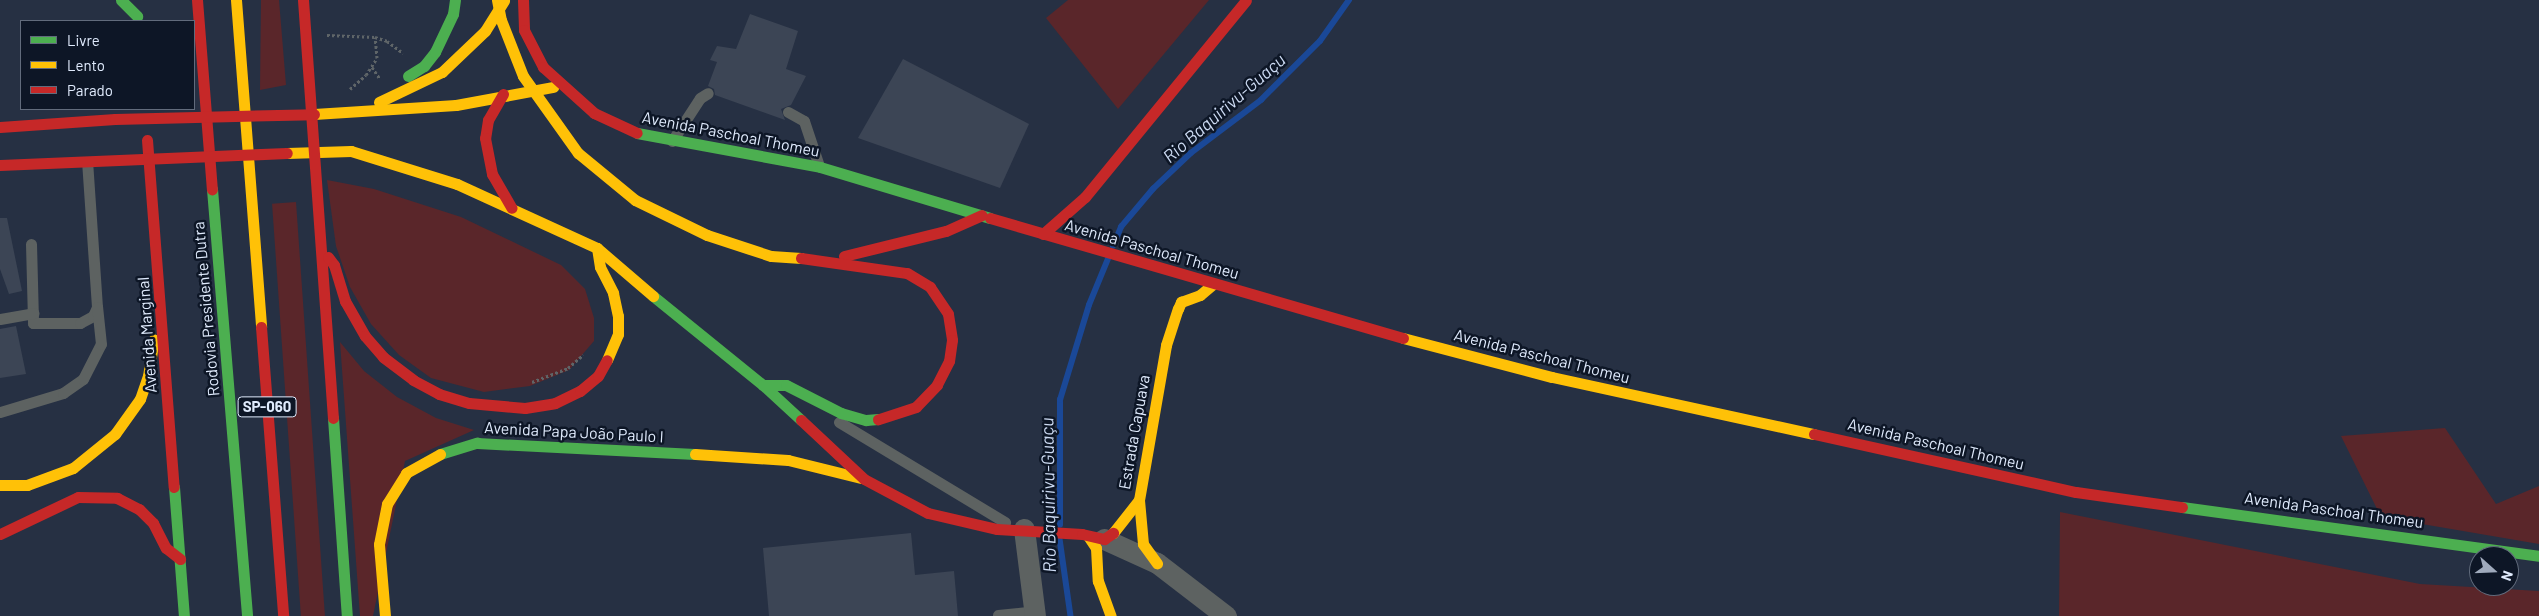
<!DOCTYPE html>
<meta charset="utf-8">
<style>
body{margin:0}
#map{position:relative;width:2539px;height:616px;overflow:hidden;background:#263043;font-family:Barlow,sans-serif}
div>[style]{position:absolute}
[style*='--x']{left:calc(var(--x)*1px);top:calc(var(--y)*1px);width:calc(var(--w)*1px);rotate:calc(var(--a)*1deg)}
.green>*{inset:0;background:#5a262a;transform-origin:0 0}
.stream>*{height:5.5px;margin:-2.75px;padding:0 2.75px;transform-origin:2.75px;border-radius:2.75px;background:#1a4897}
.building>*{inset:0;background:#3c4555}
.path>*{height:3px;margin-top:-1.5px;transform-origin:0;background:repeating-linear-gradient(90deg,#5f6568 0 2.5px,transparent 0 5px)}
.lane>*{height:11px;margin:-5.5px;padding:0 5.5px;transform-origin:5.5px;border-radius:5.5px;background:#5d6261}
.street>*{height:21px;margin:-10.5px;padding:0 10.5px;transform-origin:10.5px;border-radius:10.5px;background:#5d6261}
.fast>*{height:11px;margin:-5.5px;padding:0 5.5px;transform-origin:5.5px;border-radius:5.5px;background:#4caf50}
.slow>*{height:11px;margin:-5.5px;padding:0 5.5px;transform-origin:5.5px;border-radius:5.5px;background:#ffc107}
.jam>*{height:11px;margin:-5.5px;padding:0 5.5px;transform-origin:5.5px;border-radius:5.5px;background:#c62828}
span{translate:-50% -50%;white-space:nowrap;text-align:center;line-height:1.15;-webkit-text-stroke:5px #0d1626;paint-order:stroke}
.shield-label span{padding:1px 4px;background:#0d1626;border:1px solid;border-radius:4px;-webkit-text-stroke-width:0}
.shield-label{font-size:15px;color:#e0ebfd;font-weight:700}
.street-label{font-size:16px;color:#e0ebfd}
.water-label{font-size:18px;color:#cddbf3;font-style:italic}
.legend{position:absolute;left:20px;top:20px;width:175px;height:90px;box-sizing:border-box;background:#0d1626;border:1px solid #616b7c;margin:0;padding:6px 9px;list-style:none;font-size:15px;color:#e0ebfd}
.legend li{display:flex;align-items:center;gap:10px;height:25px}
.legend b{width:25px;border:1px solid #616b7c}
.north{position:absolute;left:2469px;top:546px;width:50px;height:50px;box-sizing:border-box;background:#0d1626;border:1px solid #616b7c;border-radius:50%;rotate:110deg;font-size:14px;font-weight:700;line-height:20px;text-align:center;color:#e0ebfd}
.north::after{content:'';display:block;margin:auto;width:18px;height:22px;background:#9faabc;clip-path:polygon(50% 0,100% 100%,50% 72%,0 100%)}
</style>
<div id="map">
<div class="green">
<i style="clip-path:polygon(261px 0,279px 0,286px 85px,260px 90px)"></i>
<i style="clip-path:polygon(1068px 0,1209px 0,1118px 109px,1046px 18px)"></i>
<i style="clip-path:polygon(327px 180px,374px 189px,461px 217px,561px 265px,585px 289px,594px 318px,594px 341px,569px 370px,530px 386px,484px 392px,431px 378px,399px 355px,371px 324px,350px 287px,336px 246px)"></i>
<i style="left:296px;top:202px;width:415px;height:24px;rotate:86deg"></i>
<i style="clip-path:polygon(340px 342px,364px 371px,397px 397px,436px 418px,474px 430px,405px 461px,373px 616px,360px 616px)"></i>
<i style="clip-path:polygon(2445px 428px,2496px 504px,2539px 486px,2539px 544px,2381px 517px,2341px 436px)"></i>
<i style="clip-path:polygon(2060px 512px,2420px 584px,2539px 591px,2539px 616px,2059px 616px)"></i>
</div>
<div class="stream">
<i style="--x:1113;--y:246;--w:21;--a:-67"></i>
<i style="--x:1121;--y:227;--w:50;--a:-49.9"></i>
<i style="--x:1153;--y:189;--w:52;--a:-43.5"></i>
<i style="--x:1191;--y:153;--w:88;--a:-37.1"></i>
<i style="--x:1261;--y:100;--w:83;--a:-45"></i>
<i style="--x:1320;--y:41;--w:50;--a:-54.7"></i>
<i style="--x:1060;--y:525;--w:125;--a:-90"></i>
<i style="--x:1060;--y:400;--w:99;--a:-73"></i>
<i style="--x:1089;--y:305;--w:50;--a:-67.6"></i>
<i style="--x:1060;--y:539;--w:78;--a:81.9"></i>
</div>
<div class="building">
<i style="clip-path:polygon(750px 14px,798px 31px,786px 69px,806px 76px,791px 105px,781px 109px,785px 120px,715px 95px,714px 89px,708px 86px,717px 62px,710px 60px,717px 46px,736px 49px)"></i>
<i style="clip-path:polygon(903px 59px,1029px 124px,1000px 188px,858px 138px)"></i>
<i style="clip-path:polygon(0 218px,7px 218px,22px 291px,9px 294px,0 269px)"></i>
<i style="clip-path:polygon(16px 326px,26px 374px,0 378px,0 329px)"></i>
<i style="clip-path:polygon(911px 533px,915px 575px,954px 571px,958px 616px,769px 616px,763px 548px)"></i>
</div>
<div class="path">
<i style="--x:327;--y:35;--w:48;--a:2.4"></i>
<i style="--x:375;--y:37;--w:13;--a:18"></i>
<i style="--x:387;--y:41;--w:20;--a:37"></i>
<i style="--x:372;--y:67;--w:14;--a:56"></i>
<i style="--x:350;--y:89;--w:21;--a:-41"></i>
<i style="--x:366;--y:75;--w:20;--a:-57"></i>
<i style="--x:377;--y:58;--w:21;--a:-95"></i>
<i style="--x:532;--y:382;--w:39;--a:-21"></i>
<i style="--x:568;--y:368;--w:20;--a:-41"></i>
</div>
<div class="lane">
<i style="--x:788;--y:112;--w:18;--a:29"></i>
<i style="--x:804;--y:121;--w:47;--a:71.6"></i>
<i style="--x:672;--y:141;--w:51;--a:-56.9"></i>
<i style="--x:700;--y:98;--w:9;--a:-32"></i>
<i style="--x:31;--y:244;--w:79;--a:88.5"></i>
<i style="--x:33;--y:323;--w:47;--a:0"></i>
<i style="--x:80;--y:323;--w:15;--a:-28"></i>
<i style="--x:93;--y:316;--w:10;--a:-66"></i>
<i style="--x:97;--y:307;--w:145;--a:-93.9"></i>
<i style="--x:0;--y:319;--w:34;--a:-10"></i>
<i style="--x:0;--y:412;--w:66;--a:-16.8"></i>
<i style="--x:63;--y:393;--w:24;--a:-35"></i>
<i style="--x:83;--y:379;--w:39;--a:-63"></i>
<i style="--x:101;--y:344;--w:37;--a:-96"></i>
<i style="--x:839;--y:422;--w:194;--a:31.1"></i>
<i style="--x:998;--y:615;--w:36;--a:-6"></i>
</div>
<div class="street">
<i style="--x:1024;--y:529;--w:88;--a:82.8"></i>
<i style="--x:1104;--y:539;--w:58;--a:24.4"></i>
<i style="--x:1157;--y:563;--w:87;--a:37.5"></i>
</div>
<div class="fast">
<i style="--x:121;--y:0;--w:23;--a:45"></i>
<i style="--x:408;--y:76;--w:19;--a:-32"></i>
<i style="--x:424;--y:66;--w:18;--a:-52"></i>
<i style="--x:435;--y:52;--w:42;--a:-64.7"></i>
<i style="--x:453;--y:14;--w:14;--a:-82"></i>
<i style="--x:637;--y:133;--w:186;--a:10.5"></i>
<i style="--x:820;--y:167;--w:177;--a:16.7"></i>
<i style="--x:212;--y:189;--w:428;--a:85.3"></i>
<i style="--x:653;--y:296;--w:141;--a:39"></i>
<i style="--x:763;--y:385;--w:52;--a:42.6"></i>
<i style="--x:763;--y:385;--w:23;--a:0"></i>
<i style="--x:786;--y:385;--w:62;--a:27"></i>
<i style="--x:841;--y:413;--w:26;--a:16"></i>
<i style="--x:866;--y:420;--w:12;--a:-5"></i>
<i style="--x:333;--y:418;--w:198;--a:86"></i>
<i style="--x:440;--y:454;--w:39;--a:-17"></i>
<i style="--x:477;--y:443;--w:218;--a:2.9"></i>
<i style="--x:174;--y:487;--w:129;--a:85.6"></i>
<i style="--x:2182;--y:507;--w:360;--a:7.8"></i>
</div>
<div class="slow">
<i style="--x:236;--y:0;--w:328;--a:85.6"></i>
<i style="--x:497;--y:0;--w:20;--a:79"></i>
<i style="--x:501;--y:20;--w:60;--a:68.6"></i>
<i style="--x:523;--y:76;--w:95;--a:54.5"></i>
<i style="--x:578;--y:153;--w:74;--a:39.5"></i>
<i style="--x:635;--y:200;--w:80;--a:25.9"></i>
<i style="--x:707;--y:235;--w:67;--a:18.2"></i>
<i style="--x:771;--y:256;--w:30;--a:4"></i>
<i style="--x:379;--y:102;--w:70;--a:-25.5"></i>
<i style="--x:442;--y:72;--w:59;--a:-43.6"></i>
<i style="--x:485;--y:31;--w:36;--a:-58"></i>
<i style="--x:314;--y:114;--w:142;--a:-3.6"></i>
<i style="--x:456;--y:105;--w:99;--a:-10.5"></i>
<i style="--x:287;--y:153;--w:64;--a:-1.8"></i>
<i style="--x:351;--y:151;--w:111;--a:17.3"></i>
<i style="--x:457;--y:184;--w:154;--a:24.6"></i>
<i style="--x:597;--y:248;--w:74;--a:40.6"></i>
<i style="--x:597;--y:248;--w:19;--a:81"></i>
<i style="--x:600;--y:267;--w:29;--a:63"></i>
<i style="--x:613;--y:293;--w:24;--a:78"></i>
<i style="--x:618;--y:316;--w:18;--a:90"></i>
<i style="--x:618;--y:334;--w:28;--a:113"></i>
<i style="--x:1403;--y:338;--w:154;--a:14.7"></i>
<i style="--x:1552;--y:377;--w:268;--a:12.3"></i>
<i style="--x:695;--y:454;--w:93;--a:3.7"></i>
<i style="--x:788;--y:460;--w:75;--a:13.9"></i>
<i style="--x:0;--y:485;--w:27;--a:0"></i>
<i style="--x:27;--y:485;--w:49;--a:-20.3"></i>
<i style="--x:73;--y:468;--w:54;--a:-39"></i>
<i style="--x:115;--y:434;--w:43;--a:-54.5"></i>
<i style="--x:140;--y:399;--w:24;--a:-71"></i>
<i style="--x:148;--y:376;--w:37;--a:-81"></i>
<i style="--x:1139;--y:500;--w:44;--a:84.8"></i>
<i style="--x:1143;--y:544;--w:24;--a:54"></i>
<i style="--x:1113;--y:533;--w:42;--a:-51.8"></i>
<i style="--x:1139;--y:500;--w:157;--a:-80.1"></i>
<i style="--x:1166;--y:345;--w:38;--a:-72"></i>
<i style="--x:1178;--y:309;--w:8;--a:-67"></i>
<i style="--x:1181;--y:302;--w:20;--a:-20"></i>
<i style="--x:1200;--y:295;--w:17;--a:-40"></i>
<i style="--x:1088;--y:536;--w:14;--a:56"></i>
<i style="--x:1096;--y:548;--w:33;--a:87"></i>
<i style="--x:1098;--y:581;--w:37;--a:70"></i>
<i style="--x:385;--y:616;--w:72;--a:-94.8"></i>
<i style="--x:379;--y:544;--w:41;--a:-78.7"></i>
<i style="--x:387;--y:504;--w:36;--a:-58"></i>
<i style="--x:406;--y:473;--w:39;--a:-29"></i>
</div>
<div class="jam">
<i style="--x:197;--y:0;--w:190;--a:85.5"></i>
<i style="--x:303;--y:0;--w:419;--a:85.9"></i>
<i style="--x:523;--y:0;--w:30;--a:88"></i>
<i style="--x:524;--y:30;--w:42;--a:62.8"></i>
<i style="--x:543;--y:67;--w:69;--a:42"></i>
<i style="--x:594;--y:113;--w:47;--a:24.9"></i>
<i style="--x:503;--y:94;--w:30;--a:120"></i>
<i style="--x:488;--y:120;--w:18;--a:99"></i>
<i style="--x:485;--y:138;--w:37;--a:79"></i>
<i style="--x:492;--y:174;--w:39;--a:60"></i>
<i style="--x:0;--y:127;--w:115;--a:-4"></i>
<i style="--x:115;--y:119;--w:199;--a:-1.4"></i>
<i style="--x:147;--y:140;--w:348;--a:85.6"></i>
<i style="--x:0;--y:165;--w:287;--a:-2.4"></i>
<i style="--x:990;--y:218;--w:430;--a:16.2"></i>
<i style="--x:1043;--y:234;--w:56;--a:-41.4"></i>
<i style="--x:1085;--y:197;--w:254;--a:-50.7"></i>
<i style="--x:844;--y:256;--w:105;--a:-13.8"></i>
<i style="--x:946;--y:231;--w:39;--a:-24"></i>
<i style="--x:328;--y:257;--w:10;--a:53"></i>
<i style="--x:334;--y:265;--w:38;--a:73"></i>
<i style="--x:345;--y:301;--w:40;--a:60.3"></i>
<i style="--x:365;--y:336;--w:28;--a:49"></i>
<i style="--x:383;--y:357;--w:38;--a:37"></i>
<i style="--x:413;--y:380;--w:30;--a:28"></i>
<i style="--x:439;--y:394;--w:31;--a:17"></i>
<i style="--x:469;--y:403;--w:56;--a:5.1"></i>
<i style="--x:525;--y:408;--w:30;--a:-9"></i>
<i style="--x:555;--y:403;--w:28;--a:-26"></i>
<i style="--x:580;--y:391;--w:23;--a:-40"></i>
<i style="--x:598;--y:376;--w:18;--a:-61"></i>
<i style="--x:801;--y:258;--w:107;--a:8.1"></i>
<i style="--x:907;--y:273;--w:27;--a:31"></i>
<i style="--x:930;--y:287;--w:32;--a:56"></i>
<i style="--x:948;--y:314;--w:26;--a:81"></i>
<i style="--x:952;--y:340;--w:21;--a:98"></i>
<i style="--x:949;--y:361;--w:27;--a:117"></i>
<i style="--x:937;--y:385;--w:30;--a:134"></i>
<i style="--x:916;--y:407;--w:40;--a:162"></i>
<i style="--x:261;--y:327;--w:290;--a:85.6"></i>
<i style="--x:801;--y:420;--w:86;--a:43.1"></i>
<i style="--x:864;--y:479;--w:72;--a:28"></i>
<i style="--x:928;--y:513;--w:71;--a:13.1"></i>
<i style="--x:997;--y:529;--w:85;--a:3.4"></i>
<i style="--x:1082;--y:534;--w:23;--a:13"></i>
<i style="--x:1104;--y:539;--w:11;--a:-34"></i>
<i style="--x:1814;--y:434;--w:268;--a:12.5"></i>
<i style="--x:2076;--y:492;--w:107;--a:8.1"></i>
<i style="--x:0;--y:534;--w:86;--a:-25.4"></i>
<i style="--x:78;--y:497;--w:39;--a:1"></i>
<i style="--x:117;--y:498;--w:25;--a:27"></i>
<i style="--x:139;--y:509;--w:20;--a:45"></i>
<i style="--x:153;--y:523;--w:28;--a:63"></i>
<i style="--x:166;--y:548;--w:18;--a:38"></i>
</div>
<div class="shield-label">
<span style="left:267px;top:407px">SP-060</span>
</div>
<div class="street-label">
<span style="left:731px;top:134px;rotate:11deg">Avenida Paschoal Thomeu</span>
<span style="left:1152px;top:249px;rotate:16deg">Avenida Paschoal Thomeu</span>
<span style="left:206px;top:309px;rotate:-95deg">Rodovia Presidente Dutra</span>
<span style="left:147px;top:335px;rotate:-94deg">Avenida Marginal</span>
<span style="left:1542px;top:356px;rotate:14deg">Avenida Paschoal Thomeu</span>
<span style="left:574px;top:432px;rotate:3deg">Avenida Papa João Paulo I</span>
<span style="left:1134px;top:432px;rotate:-80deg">Estrada Capuava</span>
<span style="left:1936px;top:444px;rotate:13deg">Avenida Paschoal Thomeu</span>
<span style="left:2334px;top:510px;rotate:8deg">Avenida Paschoal Thomeu</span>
</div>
<div class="water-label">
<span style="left:1224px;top:108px;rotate:-41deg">Rio Baquirivu-Guaçu</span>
<span style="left:1048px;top:495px;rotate:-91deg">Rio Baquirivu-Guaçu</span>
</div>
<ul class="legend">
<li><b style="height:6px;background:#4caf50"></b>Livre</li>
<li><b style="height:6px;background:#ffc107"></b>Lento</li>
<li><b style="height:6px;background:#c62828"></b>Parado</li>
</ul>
<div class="north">N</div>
</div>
